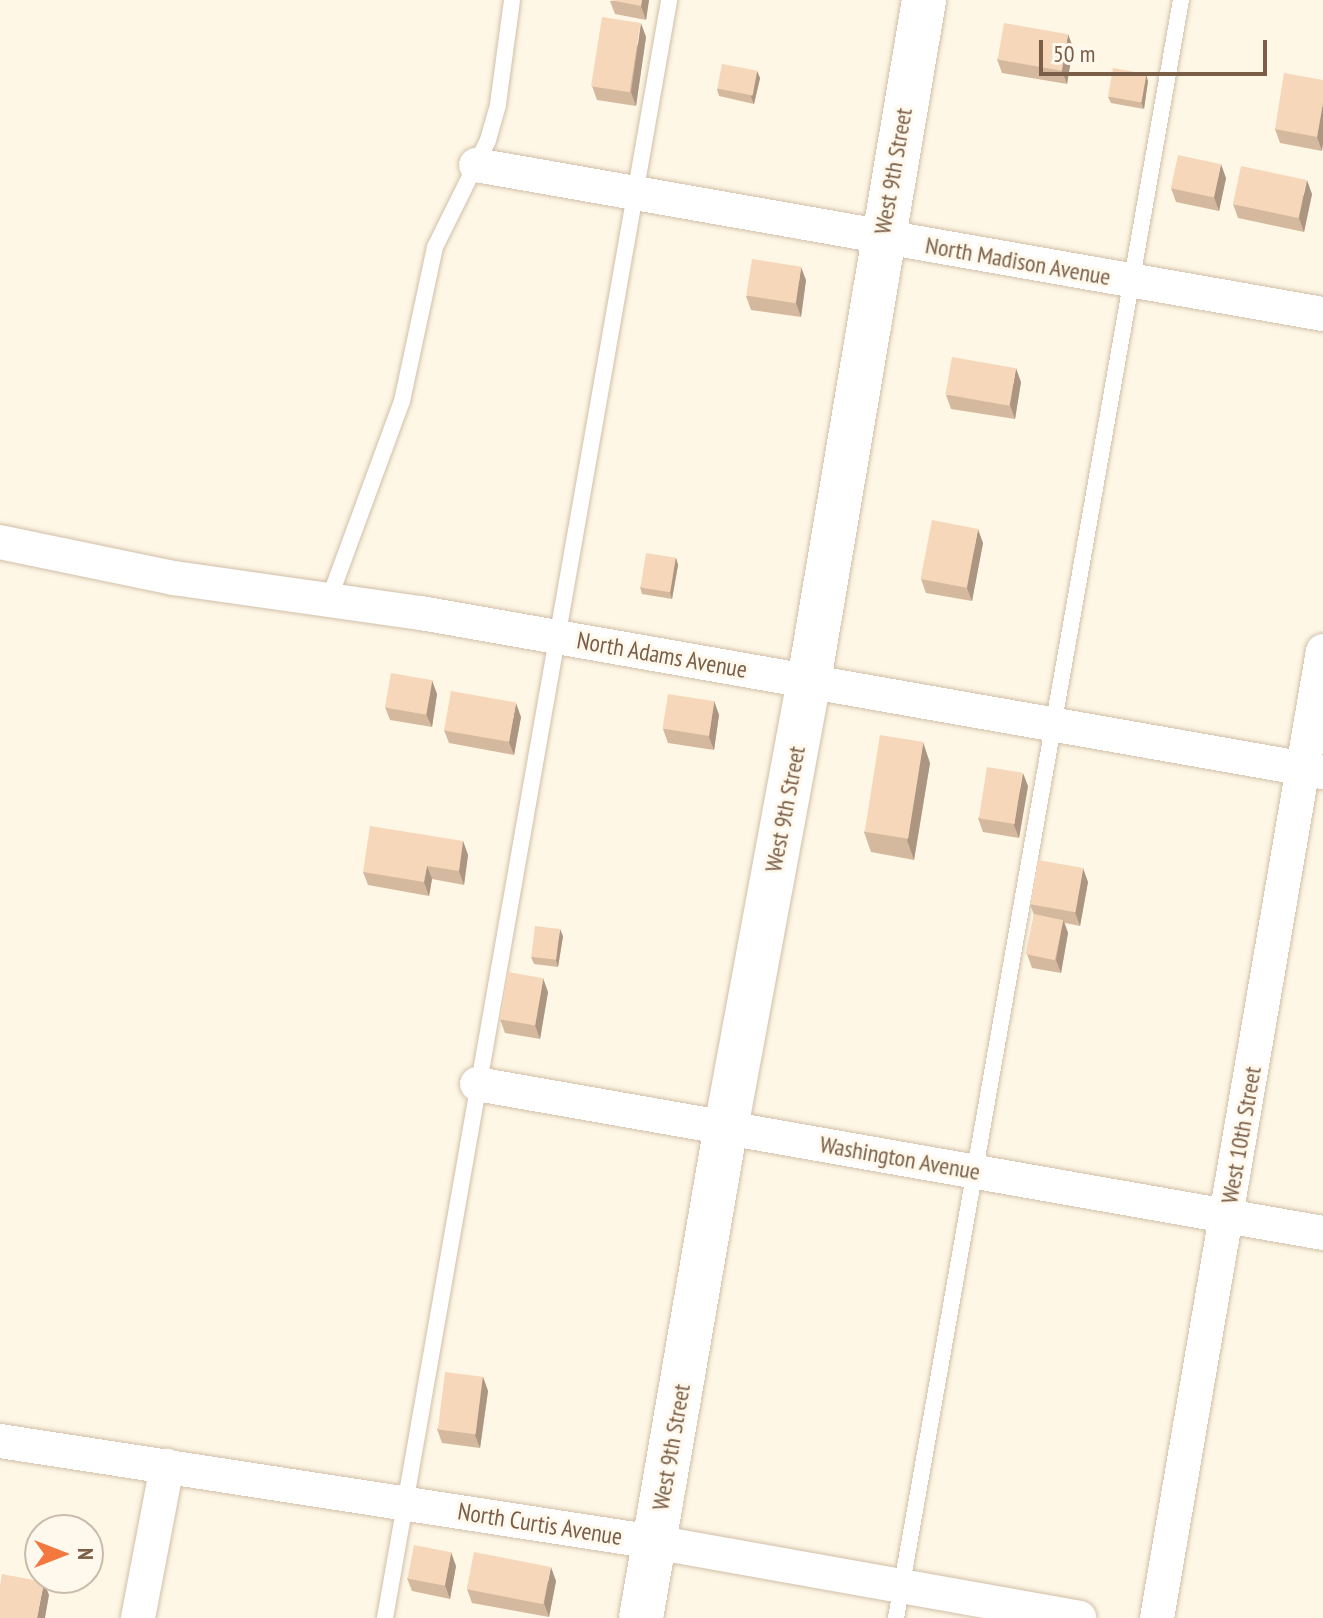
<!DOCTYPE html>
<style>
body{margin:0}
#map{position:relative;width:1323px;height:1618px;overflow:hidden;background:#fef7e5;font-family:"PT Sans Narrow",sans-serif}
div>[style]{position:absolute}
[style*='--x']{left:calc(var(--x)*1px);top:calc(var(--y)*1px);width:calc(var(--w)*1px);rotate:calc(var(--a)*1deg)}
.roads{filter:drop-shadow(0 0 2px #d1bfa9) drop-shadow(0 0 2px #d1bfa9)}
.lane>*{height:16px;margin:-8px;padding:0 8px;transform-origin:8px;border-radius:8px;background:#fff}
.street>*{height:34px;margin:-17px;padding:0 17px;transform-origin:17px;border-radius:17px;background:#fff}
.secondary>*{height:44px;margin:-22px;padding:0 22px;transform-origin:22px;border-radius:22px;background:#fff}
.wall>*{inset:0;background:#d4b99f}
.shaded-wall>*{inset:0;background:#ac9682}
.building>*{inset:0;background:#f6d7b9;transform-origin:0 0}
span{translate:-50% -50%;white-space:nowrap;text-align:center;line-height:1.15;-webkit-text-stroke:6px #fff9ed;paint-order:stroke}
.street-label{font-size:24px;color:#7a5e47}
.north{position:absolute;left:24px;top:1514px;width:80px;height:80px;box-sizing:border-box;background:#fff9ed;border:2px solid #cabbab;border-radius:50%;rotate:90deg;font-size:22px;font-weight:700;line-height:32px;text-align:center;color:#7a5e47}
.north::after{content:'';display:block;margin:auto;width:28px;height:36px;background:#f3773e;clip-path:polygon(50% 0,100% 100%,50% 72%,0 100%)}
.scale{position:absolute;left:1039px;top:40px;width:228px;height:36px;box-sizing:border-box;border:4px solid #7a5e47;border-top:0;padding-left:10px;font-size:24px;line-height:28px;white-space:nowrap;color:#7a5e47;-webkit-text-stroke:6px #fff9ed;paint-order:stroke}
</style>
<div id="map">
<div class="roads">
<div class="lane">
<i style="--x:328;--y:602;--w:214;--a:-69.8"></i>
<i style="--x:402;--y:401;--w:157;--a:-77.9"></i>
<i style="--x:435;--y:247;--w:119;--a:-63.6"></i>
<i style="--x:488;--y:140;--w:37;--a:-74"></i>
<i style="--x:498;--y:104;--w:105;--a:-82.3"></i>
<i style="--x:385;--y:1618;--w:1643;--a:-80.04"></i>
<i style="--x:896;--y:1618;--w:1643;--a:-80.01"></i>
</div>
<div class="street">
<i style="--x:476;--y:165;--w:860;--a:9.98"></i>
<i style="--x:0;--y:542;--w:178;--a:11.7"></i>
<i style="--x:174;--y:578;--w:249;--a:8.1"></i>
<i style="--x:421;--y:613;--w:916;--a:10"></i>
<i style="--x:477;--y:1084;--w:859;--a:9.99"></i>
<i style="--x:0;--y:1441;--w:662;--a:8.78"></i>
<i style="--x:654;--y:1542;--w:432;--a:10.1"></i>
<i style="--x:138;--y:1618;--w:155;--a:-79.2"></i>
<i style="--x:1157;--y:1618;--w:981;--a:-80.26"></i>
</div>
<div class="secondary">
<i style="--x:641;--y:1618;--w:497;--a:-80.2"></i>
<i style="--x:726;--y:1128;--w:455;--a:-79.5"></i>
<i style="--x:809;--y:681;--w:691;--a:-80.41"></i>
</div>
</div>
<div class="wall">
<i style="clip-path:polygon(649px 0,646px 20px,615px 14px,610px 1px)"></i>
<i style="clip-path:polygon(646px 37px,636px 106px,597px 100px,592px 86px)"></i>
<i style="clip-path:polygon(1073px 47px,1067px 84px,1002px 73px,997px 59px)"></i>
<i style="clip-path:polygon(757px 71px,760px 78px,754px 104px,719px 96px,717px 89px)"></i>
<i style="clip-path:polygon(1323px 80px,1322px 151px,1280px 143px,1275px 129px)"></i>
<i style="clip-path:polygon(1148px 81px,1144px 109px,1111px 103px,1108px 97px)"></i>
<i style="clip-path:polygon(1226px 178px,1219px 211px,1176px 202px,1171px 188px)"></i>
<i style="clip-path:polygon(1312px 194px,1304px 232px,1238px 218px,1233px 204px)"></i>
<i style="clip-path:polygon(806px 280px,801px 317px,751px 310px,746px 296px)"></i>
<i style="clip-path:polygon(1021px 382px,1015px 419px,951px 409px,946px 395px)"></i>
<i style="clip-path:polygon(983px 543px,972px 601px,926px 593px,921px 579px)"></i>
<i style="clip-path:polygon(676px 558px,678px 565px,672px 599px,642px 594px,640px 587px)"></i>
<i style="clip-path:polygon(437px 694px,432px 727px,390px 720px,385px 707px)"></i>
<i style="clip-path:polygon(714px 701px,719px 715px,714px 750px,668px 743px,663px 729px)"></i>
<i style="clip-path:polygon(521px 717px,514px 755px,449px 743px,444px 730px)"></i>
<i style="clip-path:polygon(930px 763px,914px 860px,871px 852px,864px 832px)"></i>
<i style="clip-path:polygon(1028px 786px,1019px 838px,983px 832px,978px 818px)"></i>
<i style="clip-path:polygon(463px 841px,468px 855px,464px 885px,432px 879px,429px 896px,368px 885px,363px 872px)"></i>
<i style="clip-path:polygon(1088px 882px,1080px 926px,1065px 923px,1068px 933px,1061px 973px,1032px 968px,1027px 954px,1034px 915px,1030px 904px)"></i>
<i style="clip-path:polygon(563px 936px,558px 967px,534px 964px,531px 957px)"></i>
<i style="clip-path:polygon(548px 992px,540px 1039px,505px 1033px,500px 1019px)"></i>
<i style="clip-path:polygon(483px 1377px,488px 1391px,480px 1448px,442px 1443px,437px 1429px)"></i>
<i style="clip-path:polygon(456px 1566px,450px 1599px,412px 1591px,407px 1578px)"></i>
<i style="clip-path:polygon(556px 1581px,549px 1617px,472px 1603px,467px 1589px)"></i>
</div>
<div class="shaded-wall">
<i style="clip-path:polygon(642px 0,649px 0,646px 20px,641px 6px)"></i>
<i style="clip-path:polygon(641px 23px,646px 37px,636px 106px,631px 92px)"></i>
<i style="clip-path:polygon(1068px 34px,1073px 47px,1067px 84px,1062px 71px)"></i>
<i style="clip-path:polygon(757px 71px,760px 78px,754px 104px,751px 97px)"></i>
<i style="clip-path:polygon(1146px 74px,1148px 81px,1144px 109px,1141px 102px)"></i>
<i style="clip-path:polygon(1323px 103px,1323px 144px,1322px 151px,1317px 137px)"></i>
<i style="clip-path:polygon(1221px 164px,1226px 178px,1219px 211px,1214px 197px)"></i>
<i style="clip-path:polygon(1307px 180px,1312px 194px,1304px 232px,1299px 218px)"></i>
<i style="clip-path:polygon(801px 267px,806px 280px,801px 317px,796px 303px)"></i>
<i style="clip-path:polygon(1016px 368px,1021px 382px,1015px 419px,1010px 405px)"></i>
<i style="clip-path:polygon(978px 529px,983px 543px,972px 601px,967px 588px)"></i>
<i style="clip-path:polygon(676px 558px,678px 565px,672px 599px,670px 592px)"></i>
<i style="clip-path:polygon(432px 680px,437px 694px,432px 727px,426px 714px)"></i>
<i style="clip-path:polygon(714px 701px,719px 715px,714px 750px,709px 737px)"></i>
<i style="clip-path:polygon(516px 703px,521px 717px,514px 755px,509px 742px)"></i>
<i style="clip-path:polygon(923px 742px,930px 763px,914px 860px,907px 840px)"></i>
<i style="clip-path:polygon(1023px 773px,1028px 786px,1019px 838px,1014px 825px)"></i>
<i style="clip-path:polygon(463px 841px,468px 855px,464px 885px,459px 871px)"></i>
<i style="clip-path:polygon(427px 866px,432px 879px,429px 896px,424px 882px)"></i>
<i style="clip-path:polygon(1083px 868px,1088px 882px,1080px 926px,1075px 912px)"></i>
<i style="clip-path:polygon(1063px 920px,1068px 933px,1061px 973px,1056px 960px)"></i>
<i style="clip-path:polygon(560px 929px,563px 936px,558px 967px,556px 960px)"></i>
<i style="clip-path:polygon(543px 978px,548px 992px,540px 1039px,535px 1025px)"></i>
<i style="clip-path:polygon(483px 1377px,488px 1391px,480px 1448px,475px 1435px)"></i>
<i style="clip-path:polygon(451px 1552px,456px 1566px,450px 1599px,445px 1585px)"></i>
<i style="clip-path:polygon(551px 1567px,556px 1581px,549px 1617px,544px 1603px)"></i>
<i style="clip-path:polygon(44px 1582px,49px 1595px,45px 1618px,37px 1618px)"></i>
</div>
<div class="building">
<i style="clip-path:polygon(610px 0,642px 0,641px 6px)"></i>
<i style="left:602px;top:17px;width:39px;height:70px;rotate:9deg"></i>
<i style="left:1004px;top:23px;width:65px;height:37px;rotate:10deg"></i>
<i style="left:722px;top:64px;width:36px;height:25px;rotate:11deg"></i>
<i style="left:1113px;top:68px;width:34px;height:29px;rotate:10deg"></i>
<i style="clip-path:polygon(1284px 73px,1323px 80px,1323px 103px,1317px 137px,1275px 129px)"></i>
<i style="left:1178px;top:155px;width:44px;height:34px;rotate:12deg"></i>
<i style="left:1241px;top:166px;width:67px;height:39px;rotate:12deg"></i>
<i style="left:752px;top:259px;width:50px;height:37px;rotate:9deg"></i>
<i style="left:952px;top:357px;width:65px;height:38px;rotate:10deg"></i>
<i style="left:932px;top:520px;width:47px;height:60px;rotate:11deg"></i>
<i style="left:646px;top:553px;width:30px;height:35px;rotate:9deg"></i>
<i style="left:391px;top:673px;width:42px;height:35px;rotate:10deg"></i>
<i style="left:451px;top:691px;width:66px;height:40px;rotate:10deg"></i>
<i style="left:668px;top:694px;width:47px;height:35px;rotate:9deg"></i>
<i style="left:880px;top:735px;width:44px;height:98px;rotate:9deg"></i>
<i style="left:987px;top:767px;width:36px;height:52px;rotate:9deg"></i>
<i style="clip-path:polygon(370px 826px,463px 841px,459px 871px,427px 866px,424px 882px,363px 872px)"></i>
<i style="left:1038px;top:860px;width:46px;height:45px;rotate:10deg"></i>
<i style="left:1034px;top:914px;width:30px;height:41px;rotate:12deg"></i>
<i style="left:535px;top:926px;width:25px;height:31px;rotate:7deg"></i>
<i style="left:508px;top:972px;width:36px;height:48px;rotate:10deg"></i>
<i style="left:445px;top:1372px;width:38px;height:58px;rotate:7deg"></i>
<i style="left:414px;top:1545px;width:38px;height:34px;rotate:11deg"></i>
<i style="left:474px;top:1552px;width:78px;height:38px;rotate:11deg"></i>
<i style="clip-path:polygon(2px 1574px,44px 1582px,37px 1618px,0 1618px,0 1586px)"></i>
</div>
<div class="street-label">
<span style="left:893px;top:171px;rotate:-80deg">West 9th Street</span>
<span style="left:1018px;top:261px;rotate:10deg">North Madison Avenue</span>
<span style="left:662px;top:655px;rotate:10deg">North Adams Avenue</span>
<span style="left:785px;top:809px;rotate:-79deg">West 9th Street</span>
<span style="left:1241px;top:1135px;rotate:-80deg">West 10th Street</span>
<span style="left:900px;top:1158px;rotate:10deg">Washington Avenue</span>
<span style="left:671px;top:1447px;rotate:-80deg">West 9th Street</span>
<span style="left:540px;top:1524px;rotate:9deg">North Curtis Avenue</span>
</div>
<div class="north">N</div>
<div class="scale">50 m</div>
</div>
